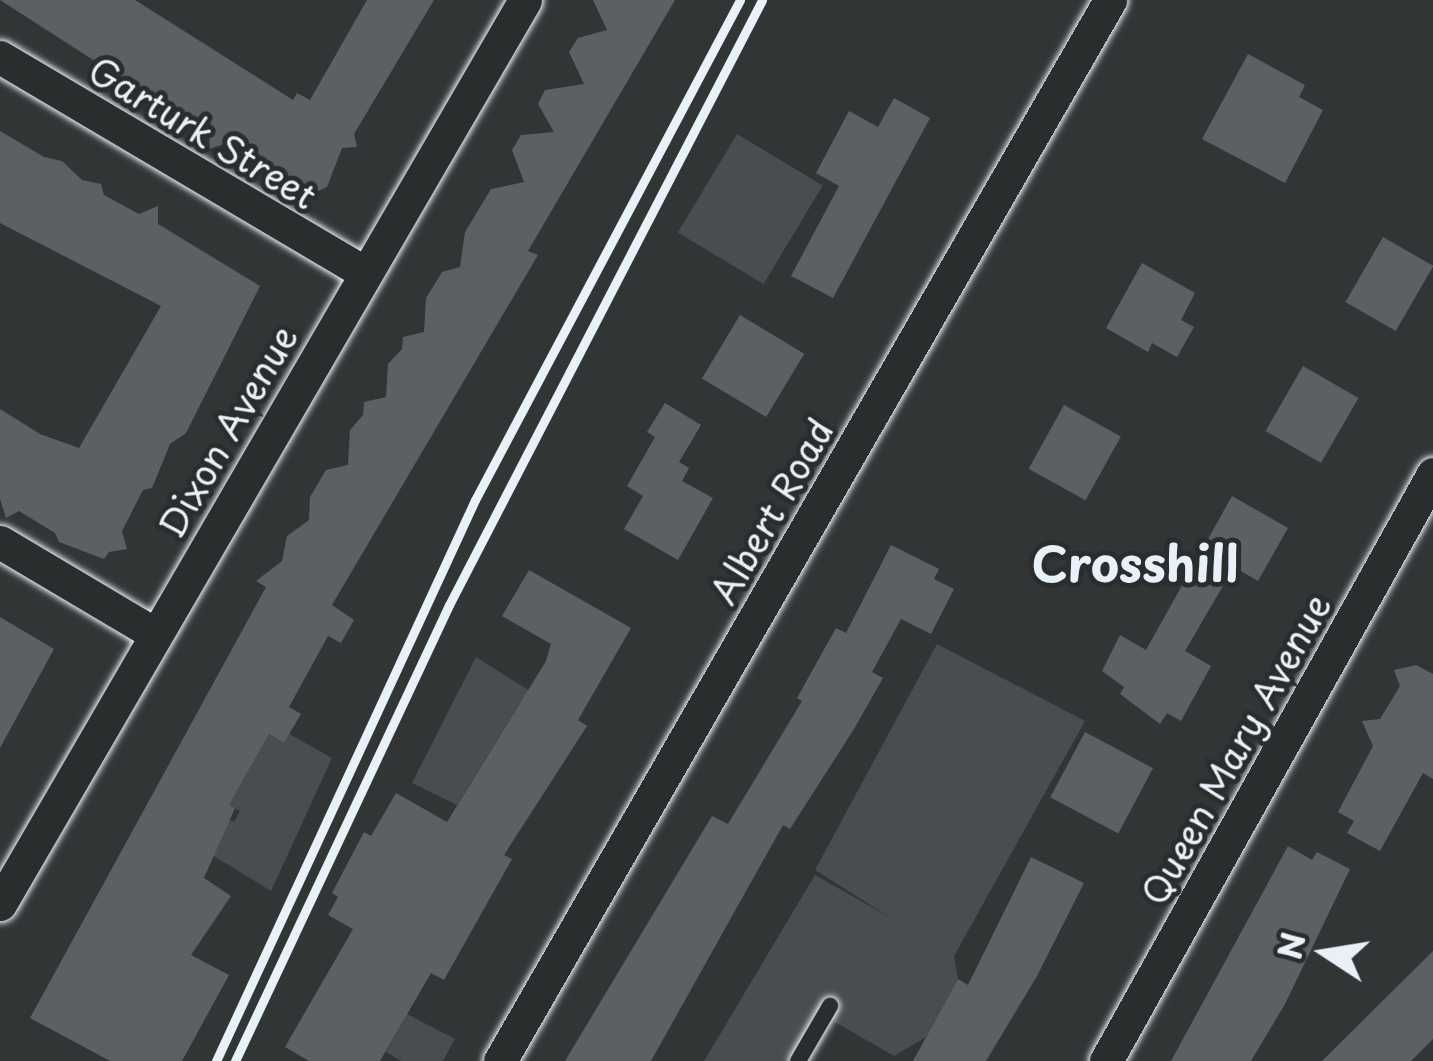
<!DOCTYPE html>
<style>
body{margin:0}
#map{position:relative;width:1433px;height:1061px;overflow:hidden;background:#323536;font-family:"Playpen Sans",sans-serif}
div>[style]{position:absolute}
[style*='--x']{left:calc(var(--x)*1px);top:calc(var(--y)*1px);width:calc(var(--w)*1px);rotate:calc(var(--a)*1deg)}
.green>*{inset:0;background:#494d4f;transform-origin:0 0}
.building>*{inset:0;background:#5c6063;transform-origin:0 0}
.roads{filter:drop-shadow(0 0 3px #e8f1f8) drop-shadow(0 0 3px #e8f1f8)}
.lane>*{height:16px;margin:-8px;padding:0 8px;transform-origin:8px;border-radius:8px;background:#2a2d2e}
.street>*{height:33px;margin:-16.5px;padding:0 16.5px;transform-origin:16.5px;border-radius:16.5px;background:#2a2d2e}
.rail>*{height:9px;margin:-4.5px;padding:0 4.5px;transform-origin:4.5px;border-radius:4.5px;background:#e8f1f8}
span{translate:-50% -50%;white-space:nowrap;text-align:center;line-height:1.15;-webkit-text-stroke:10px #2a2d2e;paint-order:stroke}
.street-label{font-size:36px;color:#e8f1f8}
.district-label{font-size:48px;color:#e8f1f8;font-weight:700}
.north{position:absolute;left:1265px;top:893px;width:120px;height:120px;-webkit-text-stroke:9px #2a2d2e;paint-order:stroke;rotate:282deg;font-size:33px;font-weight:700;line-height:48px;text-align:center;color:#e8f1f8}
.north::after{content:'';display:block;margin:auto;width:42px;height:54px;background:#e8f1f8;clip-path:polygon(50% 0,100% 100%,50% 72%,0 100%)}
</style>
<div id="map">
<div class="green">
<i style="left:737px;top:134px;width:100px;height:115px;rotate:31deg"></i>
<i style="clip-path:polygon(937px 644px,1085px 721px,954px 956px,958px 979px,926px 1037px,894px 1056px,821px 1014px,793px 1061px,704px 1061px,815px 875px,891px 918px,815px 870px)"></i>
<i style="clip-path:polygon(476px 657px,538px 696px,520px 703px,457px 805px,412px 783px)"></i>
<i style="clip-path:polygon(269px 734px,284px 743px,289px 734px,332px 758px,271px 891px,194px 844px,213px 811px,234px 822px,240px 811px,229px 805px)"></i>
<i style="clip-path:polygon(407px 1014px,455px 1039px,443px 1061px,401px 1061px,386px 1052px)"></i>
</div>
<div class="building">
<i style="clip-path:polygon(0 0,135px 0,293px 100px,297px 93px,310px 100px,367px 0,434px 0,354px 134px,357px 147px,342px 148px,327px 187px,312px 194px,227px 143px,209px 149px,211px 117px,175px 125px,171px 110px,150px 100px,136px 102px,129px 83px)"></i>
<i style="clip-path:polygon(593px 0,675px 0,528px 251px,538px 255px,332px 605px,354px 620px,341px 643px,328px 636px,289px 707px,301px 714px,284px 743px,269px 734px,229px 805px,235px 808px,204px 878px,231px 896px,191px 955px,229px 975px,182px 1061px,110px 1061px,30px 1018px,266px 587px,256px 581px,282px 561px,287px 536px,309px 520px,310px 497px,326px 470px,348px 465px,350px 430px,363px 415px,364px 402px,386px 397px,388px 364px,402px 349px,403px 337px,424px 332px,426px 298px,442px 272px,460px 267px,465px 232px,491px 189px,524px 182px,512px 150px,521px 135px,554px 132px,538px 104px,545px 90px,584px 84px,569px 52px,578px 38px,607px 30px)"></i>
<i style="clip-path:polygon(1248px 54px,1305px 85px,1299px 97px,1323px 110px,1285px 183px,1202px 139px)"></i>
<i style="clip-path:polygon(894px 98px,930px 118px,833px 298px,791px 276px,839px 186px,816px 173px,849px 111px,878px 127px)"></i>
<i style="clip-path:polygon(0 131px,44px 157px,62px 161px,82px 180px,101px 184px,104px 195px,139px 214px,158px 206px,158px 224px,260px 286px,186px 433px,170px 444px,152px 488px,143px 490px,122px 531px,127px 549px,109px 552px,104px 559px,59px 542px,55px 533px,19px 511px,6px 518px,0 499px,0 409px,40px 434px,79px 448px,161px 306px,0 223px)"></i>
<i style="left:1383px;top:237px;width:58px;height:75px;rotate:30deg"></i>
<i style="clip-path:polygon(1142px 263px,1195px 293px,1181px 320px,1194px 327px,1177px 357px,1152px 343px,1148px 352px,1106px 328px)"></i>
<i style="left:740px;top:315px;width:75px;height:74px;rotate:31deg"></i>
<i style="left:1303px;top:366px;width:64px;height:75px;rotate:30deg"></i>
<i style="clip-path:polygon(665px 403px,701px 425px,679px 462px,689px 468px,682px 481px,713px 498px,678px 560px,624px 529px,643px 496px,627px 486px,655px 437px,647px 432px)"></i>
<i style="left:1064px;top:405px;width:65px;height:73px;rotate:29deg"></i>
<i style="clip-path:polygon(1232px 496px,1288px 528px,1258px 581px,1234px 567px,1185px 651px,1211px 666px,1181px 721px,1167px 713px,1160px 724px,1120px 694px,1124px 687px,1102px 671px,1120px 635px,1146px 650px)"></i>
<i style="clip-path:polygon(891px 545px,939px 569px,934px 579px,954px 589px,931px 634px,901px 619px,872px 672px,883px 678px,854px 729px,790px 829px,783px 825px,651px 1061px,565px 1061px,712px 816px,728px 824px,802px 701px,797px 698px,836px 628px,846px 633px)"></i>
<i style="clip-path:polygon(529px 570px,631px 628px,578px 720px,587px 726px,504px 855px,512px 859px,444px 980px,431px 973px,380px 1061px,309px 1061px,285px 1047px,353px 929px,328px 915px,338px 897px,332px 893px,364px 832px,371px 836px,396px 793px,447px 822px,546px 661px,551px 644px,502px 616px)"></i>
<i style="clip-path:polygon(0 617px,54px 649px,0 748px)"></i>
<i style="clip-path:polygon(1416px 665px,1433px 674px,1433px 779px,1423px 773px,1380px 851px,1347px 833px,1354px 821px,1338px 812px,1373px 746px,1362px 721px,1380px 719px,1400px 686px,1394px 670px)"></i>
<i style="left:1085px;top:732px;width:77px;height:74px;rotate:28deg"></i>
<i style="clip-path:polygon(1288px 846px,1312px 860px,1317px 852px,1350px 869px,1285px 1004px,1251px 1061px,1171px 1061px)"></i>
<i style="clip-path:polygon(1031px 857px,1084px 883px,1037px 976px,986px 1061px,913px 1061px,958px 979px,968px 985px)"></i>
<i style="clip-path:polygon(1433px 951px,1433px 1039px,1411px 1061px,1322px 1061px)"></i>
</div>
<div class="roads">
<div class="lane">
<i style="--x:798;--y:1061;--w:64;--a:-59.8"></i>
</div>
<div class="street">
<i style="--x:0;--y:57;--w:424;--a:30.6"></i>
<i style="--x:0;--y:542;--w:178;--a:30.7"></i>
<i style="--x:0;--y:904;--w:1045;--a:-59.85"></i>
<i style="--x:500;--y:1061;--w:1224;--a:-60.1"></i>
<i style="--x:1106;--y:1061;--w:672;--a:-60.88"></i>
</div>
</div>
<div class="rail">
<i style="--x:216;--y:1061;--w:618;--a:-65.22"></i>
<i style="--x:475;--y:500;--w:566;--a:-62.08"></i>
<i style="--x:235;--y:1061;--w:504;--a:-64.86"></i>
<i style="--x:449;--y:605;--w:681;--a:-62.64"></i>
</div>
<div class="street-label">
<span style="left:203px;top:132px;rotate:31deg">Garturk Street</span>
<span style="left:227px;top:431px;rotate:-60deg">Dixon Avenue</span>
<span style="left:771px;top:511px;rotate:-60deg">Albert Road</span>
<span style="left:1235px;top:749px;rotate:-61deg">Queen Mary Avenue</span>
</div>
<div class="district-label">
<span style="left:1135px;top:563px">Crosshill</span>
</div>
<div class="north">N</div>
</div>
